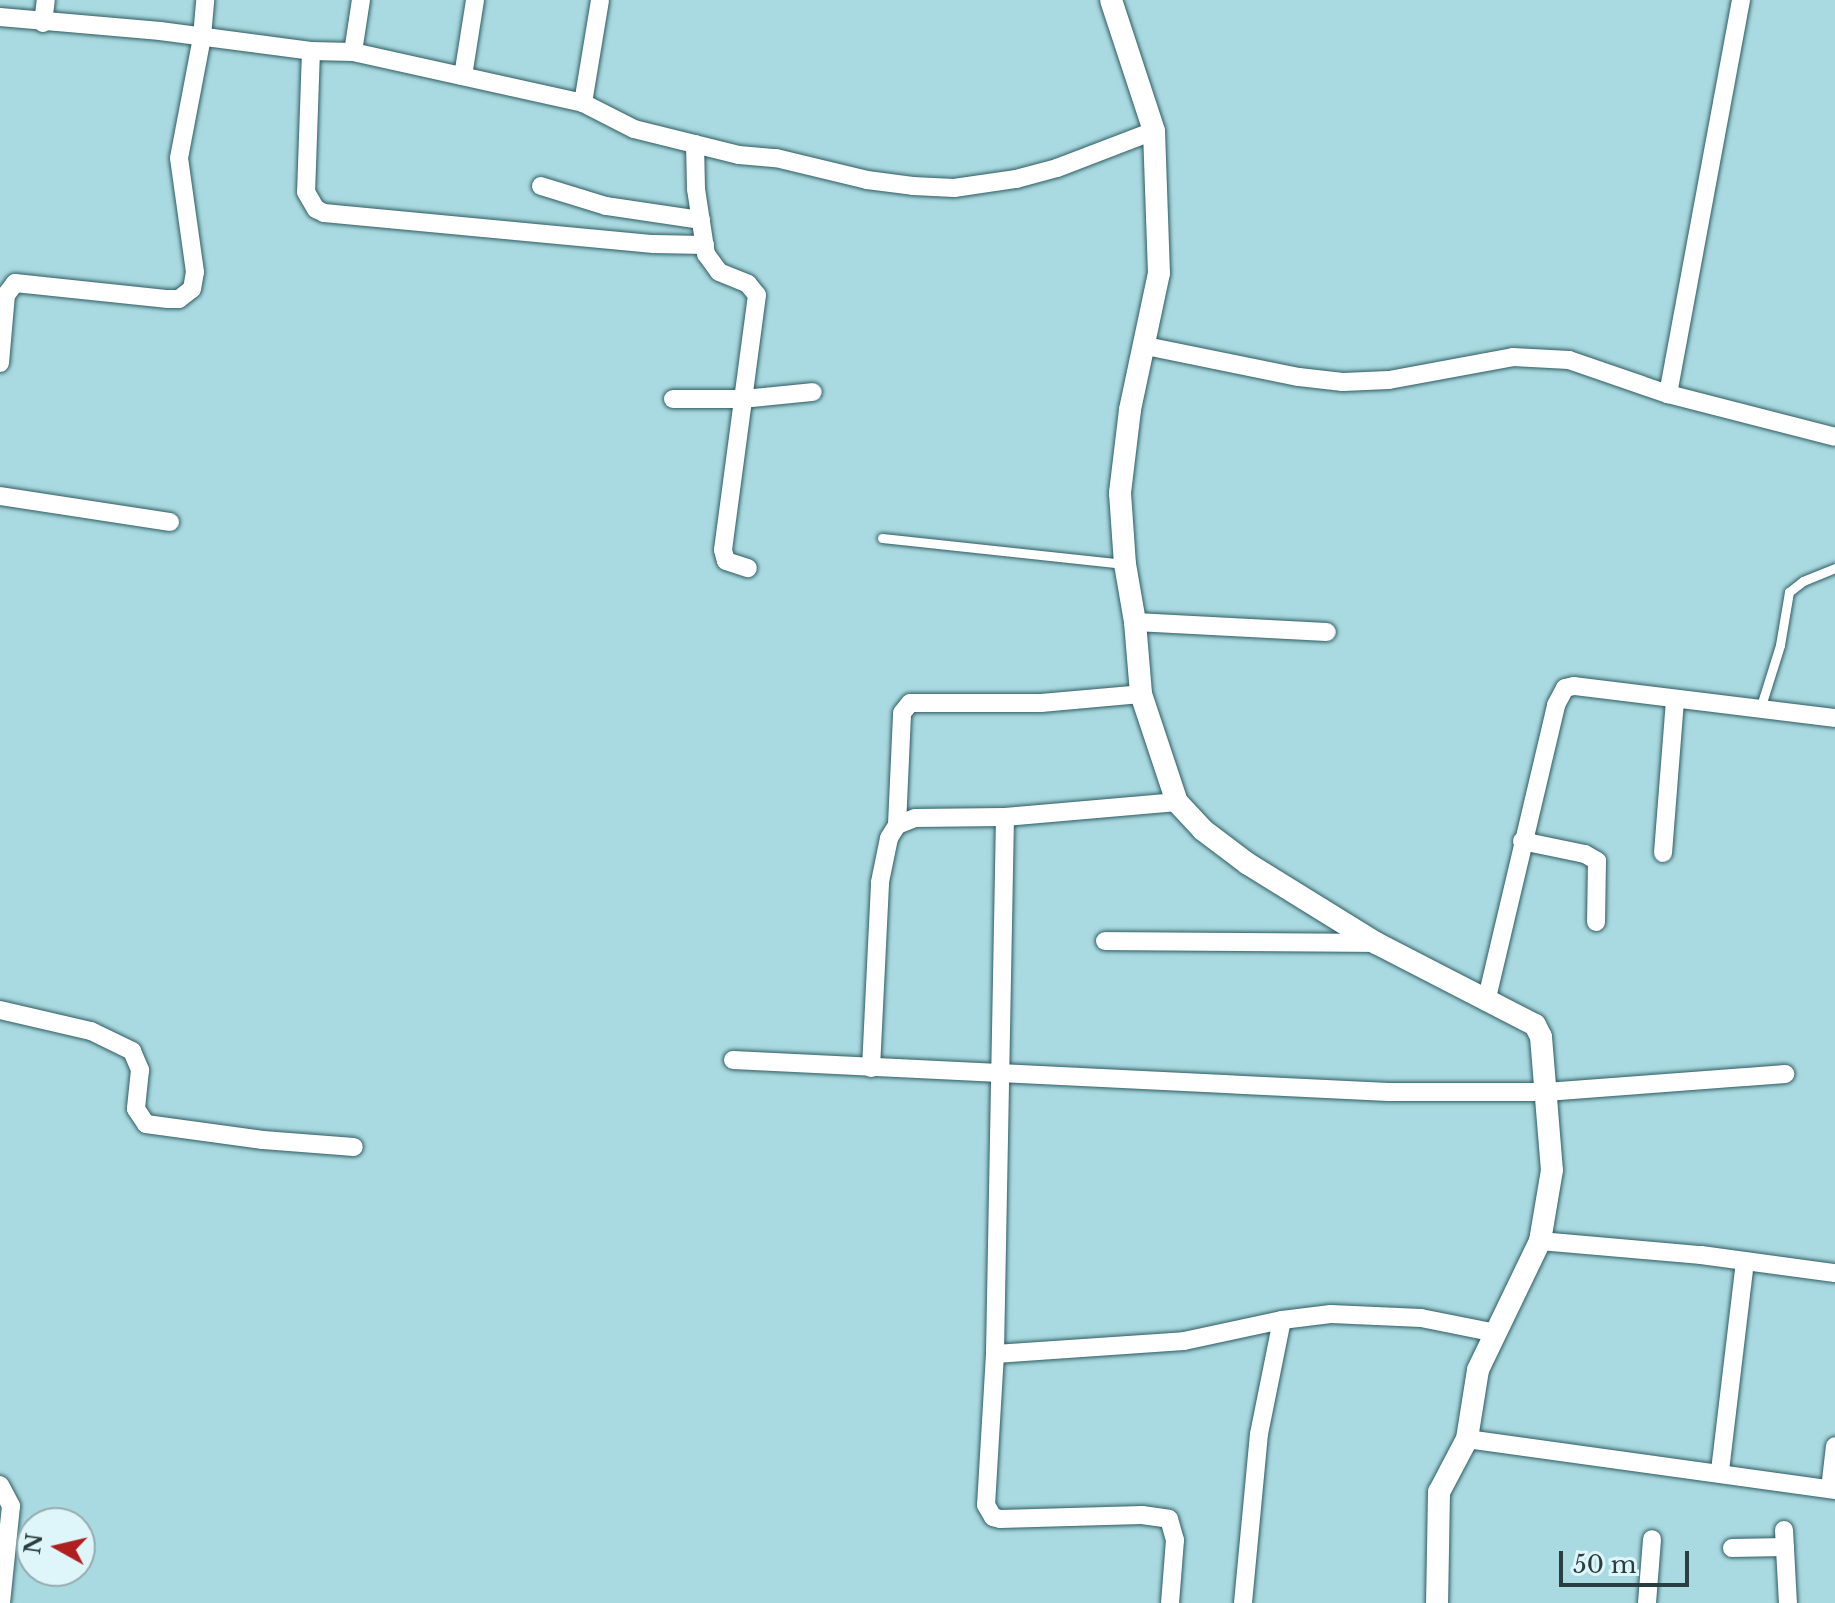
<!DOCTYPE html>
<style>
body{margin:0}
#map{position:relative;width:1835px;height:1603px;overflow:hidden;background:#aadae1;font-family:"Libre Baskerville",serif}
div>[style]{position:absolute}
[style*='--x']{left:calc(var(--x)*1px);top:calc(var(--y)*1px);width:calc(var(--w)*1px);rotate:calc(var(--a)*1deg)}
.roads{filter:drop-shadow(0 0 2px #2f5c62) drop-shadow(0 0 2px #2f5c62)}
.service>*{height:9px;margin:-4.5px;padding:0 4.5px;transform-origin:4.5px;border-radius:4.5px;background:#fff}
.minor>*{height:18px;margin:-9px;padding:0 9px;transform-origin:9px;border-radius:9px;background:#fff}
.tertiary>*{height:22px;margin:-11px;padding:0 11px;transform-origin:11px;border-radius:11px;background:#fff}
span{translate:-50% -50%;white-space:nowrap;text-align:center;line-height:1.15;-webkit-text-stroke:7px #def6f9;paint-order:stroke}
.north{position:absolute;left:16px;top:1507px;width:80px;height:80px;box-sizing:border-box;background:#def6f9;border:2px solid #96acaf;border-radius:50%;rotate:278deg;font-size:22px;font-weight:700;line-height:32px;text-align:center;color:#2a3e41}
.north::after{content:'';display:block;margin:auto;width:28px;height:36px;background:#b01f20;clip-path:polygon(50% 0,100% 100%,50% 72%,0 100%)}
.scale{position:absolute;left:1559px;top:1551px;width:130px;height:36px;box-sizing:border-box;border:4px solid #2a3e41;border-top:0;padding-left:10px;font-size:24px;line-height:28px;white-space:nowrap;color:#2a3e41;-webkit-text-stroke:6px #def6f9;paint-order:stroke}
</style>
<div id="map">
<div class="roads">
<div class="service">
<i style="--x:882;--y:538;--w:244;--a:6.1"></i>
<i style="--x:1760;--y:709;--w:67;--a:-72.6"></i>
<i style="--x:1780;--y:645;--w:54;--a:-80.4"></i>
<i style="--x:1789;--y:592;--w:18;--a:-38"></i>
<i style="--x:1803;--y:581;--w:35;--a:-22"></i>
</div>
<div class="minor">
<i style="--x:0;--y:17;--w:161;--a:5"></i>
<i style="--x:160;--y:31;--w:152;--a:7.5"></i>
<i style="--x:311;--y:51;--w:42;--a:1.4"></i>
<i style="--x:353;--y:52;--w:236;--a:12.5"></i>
<i style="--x:583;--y:103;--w:57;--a:27"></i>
<i style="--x:634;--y:129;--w:108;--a:13.9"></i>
<i style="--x:739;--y:155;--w:37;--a:5"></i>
<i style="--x:776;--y:158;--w:94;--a:13.6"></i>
<i style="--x:867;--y:180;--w:46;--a:7.4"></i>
<i style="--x:913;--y:186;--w:41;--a:2.8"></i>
<i style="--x:954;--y:188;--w:63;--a:-8.3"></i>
<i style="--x:1016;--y:179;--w:42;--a:-15"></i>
<i style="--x:1057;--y:168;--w:104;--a:-20.9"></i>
<i style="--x:43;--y:23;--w:23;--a:-83"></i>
<i style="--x:311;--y:51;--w:141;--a:92"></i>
<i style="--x:306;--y:192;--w:20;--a:60"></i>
<i style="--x:316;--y:209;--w:9;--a:27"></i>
<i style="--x:324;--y:213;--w:331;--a:5.4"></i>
<i style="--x:654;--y:244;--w:51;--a:1.1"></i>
<i style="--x:353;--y:52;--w:53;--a:-81.3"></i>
<i style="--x:463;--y:76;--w:77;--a:-81"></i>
<i style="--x:583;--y:103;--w:104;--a:-80.6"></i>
<i style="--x:695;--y:144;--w:45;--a:88.7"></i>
<i style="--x:696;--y:189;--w:66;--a:81.3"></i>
<i style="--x:706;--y:254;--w:22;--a:54"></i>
<i style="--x:719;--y:272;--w:31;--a:22"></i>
<i style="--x:748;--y:284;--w:14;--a:51"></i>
<i style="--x:757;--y:295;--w:257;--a:97.6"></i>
<i style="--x:723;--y:550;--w:11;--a:75"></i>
<i style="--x:726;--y:561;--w:23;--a:18"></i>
<i style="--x:541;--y:186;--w:68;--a:17.1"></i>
<i style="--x:606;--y:206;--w:96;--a:8.4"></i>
<i style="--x:1146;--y:346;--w:156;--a:11.5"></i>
<i style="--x:1299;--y:377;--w:44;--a:6.5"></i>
<i style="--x:1343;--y:382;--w:46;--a:-2.5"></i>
<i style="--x:1389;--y:380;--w:126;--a:-10.5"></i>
<i style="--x:1513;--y:357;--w:56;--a:3.1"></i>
<i style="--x:1569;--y:360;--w:105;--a:19"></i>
<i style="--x:1668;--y:394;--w:172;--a:14.4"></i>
<i style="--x:0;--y:363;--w:68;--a:-85"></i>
<i style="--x:6;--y:295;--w:15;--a:-53"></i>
<i style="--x:15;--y:283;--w:154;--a:6"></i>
<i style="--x:168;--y:299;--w:11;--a:0"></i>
<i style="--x:179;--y:299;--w:16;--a:-38"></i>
<i style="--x:192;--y:289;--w:17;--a:-80"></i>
<i style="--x:195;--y:272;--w:115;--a:-98"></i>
<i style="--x:179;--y:158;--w:123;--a:-79.2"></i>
<i style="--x:202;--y:37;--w:37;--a:-85"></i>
<i style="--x:1668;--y:394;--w:401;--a:-79.5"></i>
<i style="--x:673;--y:399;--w:70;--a:0"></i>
<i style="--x:743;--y:399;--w:70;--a:-5.7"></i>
<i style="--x:0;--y:496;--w:172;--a:8.7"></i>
<i style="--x:1135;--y:622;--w:192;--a:3"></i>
<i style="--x:1005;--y:817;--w:537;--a:91.07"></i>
<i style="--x:995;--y:1354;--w:151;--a:93.4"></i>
<i style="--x:986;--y:1505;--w:14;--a:60"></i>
<i style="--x:993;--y:1517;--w:7;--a:16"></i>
<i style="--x:1000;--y:1519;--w:142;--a:-1.6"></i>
<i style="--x:1142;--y:1515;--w:27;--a:8"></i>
<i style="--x:1169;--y:1519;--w:22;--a:74"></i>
<i style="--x:1175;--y:1540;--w:63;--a:94.5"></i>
<i style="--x:897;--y:825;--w:112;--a:-87.4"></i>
<i style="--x:902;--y:713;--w:13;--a:-51"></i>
<i style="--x:910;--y:703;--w:131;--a:0"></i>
<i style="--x:1041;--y:703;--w:100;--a:-5.1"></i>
<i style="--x:1522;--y:841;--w:64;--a:11.7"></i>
<i style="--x:1585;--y:854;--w:14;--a:30"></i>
<i style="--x:1597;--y:861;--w:61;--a:90.9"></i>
<i style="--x:1663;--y:853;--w:154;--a:-85.5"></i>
<i style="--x:1105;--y:941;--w:271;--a:0.4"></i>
<i style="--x:1486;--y:1002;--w:305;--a:-76.7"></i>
<i style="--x:1556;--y:705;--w:19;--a:-62"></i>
<i style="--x:1565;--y:688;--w:9;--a:-13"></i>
<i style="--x:1574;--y:686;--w:263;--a:7"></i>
<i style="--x:0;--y:1010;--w:93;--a:13"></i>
<i style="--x:91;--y:1031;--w:46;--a:26"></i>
<i style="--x:132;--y:1051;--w:21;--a:67"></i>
<i style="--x:140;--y:1070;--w:39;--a:96"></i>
<i style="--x:136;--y:1109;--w:18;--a:56"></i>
<i style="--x:146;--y:1124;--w:118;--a:7.8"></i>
<i style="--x:263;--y:1140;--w:91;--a:4.4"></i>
<i style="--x:733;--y:1060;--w:656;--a:2.8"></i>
<i style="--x:1388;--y:1092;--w:158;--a:0"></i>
<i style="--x:1546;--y:1092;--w:240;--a:-4.3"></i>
<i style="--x:871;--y:1068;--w:186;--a:-87.2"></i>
<i style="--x:880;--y:882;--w:45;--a:-78.4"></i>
<i style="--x:889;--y:838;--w:15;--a:-58"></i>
<i style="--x:897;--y:825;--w:19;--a:-21"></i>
<i style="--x:915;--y:818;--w:90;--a:-0.6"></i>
<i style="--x:1005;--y:817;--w:173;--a:-5"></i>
<i style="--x:1540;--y:1241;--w:162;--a:5"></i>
<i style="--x:1701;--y:1255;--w:135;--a:7.7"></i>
<i style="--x:995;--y:1354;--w:189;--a:-3.9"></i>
<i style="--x:1184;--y:1341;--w:100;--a:-12.1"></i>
<i style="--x:1282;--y:1320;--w:49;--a:-7"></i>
<i style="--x:1331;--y:1314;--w:90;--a:2.5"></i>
<i style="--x:1421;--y:1318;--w:76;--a:11.3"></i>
<i style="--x:1467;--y:1439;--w:372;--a:7.9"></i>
<i style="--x:1720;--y:1471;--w:211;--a:-83.2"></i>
<i style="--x:0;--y:1485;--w:24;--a:62"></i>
<i style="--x:11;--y:1506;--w:98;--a:95.9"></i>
<i style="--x:1830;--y:1489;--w:43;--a:-83.4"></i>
<i style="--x:1784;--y:1530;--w:73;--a:86.9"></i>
<i style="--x:1732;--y:1548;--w:53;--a:-1.1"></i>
<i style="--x:1243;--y:1603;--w:170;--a:-84.6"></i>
<i style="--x:1259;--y:1434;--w:116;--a:-78.6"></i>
<i style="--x:1647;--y:1603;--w:64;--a:-85.5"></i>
</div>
<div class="tertiary">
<i style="--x:1111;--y:0;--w:138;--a:71.8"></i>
<i style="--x:1154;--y:131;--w:142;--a:88"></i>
<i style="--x:1159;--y:273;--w:140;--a:102"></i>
<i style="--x:1130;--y:410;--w:84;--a:96.9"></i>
<i style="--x:1120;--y:493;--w:71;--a:86"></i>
<i style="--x:1125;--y:564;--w:59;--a:80.2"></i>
<i style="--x:1135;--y:622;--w:72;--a:85.2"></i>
<i style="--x:1141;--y:694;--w:114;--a:71.6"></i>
<i style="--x:1177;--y:802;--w:38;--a:47"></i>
<i style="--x:1203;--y:830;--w:56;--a:37.1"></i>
<i style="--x:1248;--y:864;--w:150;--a:31.7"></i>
<i style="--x:1376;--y:943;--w:179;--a:27.3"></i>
<i style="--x:1535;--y:1025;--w:13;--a:63"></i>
<i style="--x:1541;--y:1037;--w:133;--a:85.3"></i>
<i style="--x:1552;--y:1170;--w:72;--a:99.6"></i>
<i style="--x:1540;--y:1241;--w:143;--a:115.7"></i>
<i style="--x:1478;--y:1370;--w:70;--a:99.1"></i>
<i style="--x:1467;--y:1439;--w:60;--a:117.8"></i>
<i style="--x:1439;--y:1492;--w:111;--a:91"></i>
</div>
</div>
<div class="north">N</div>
<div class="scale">50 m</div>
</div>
